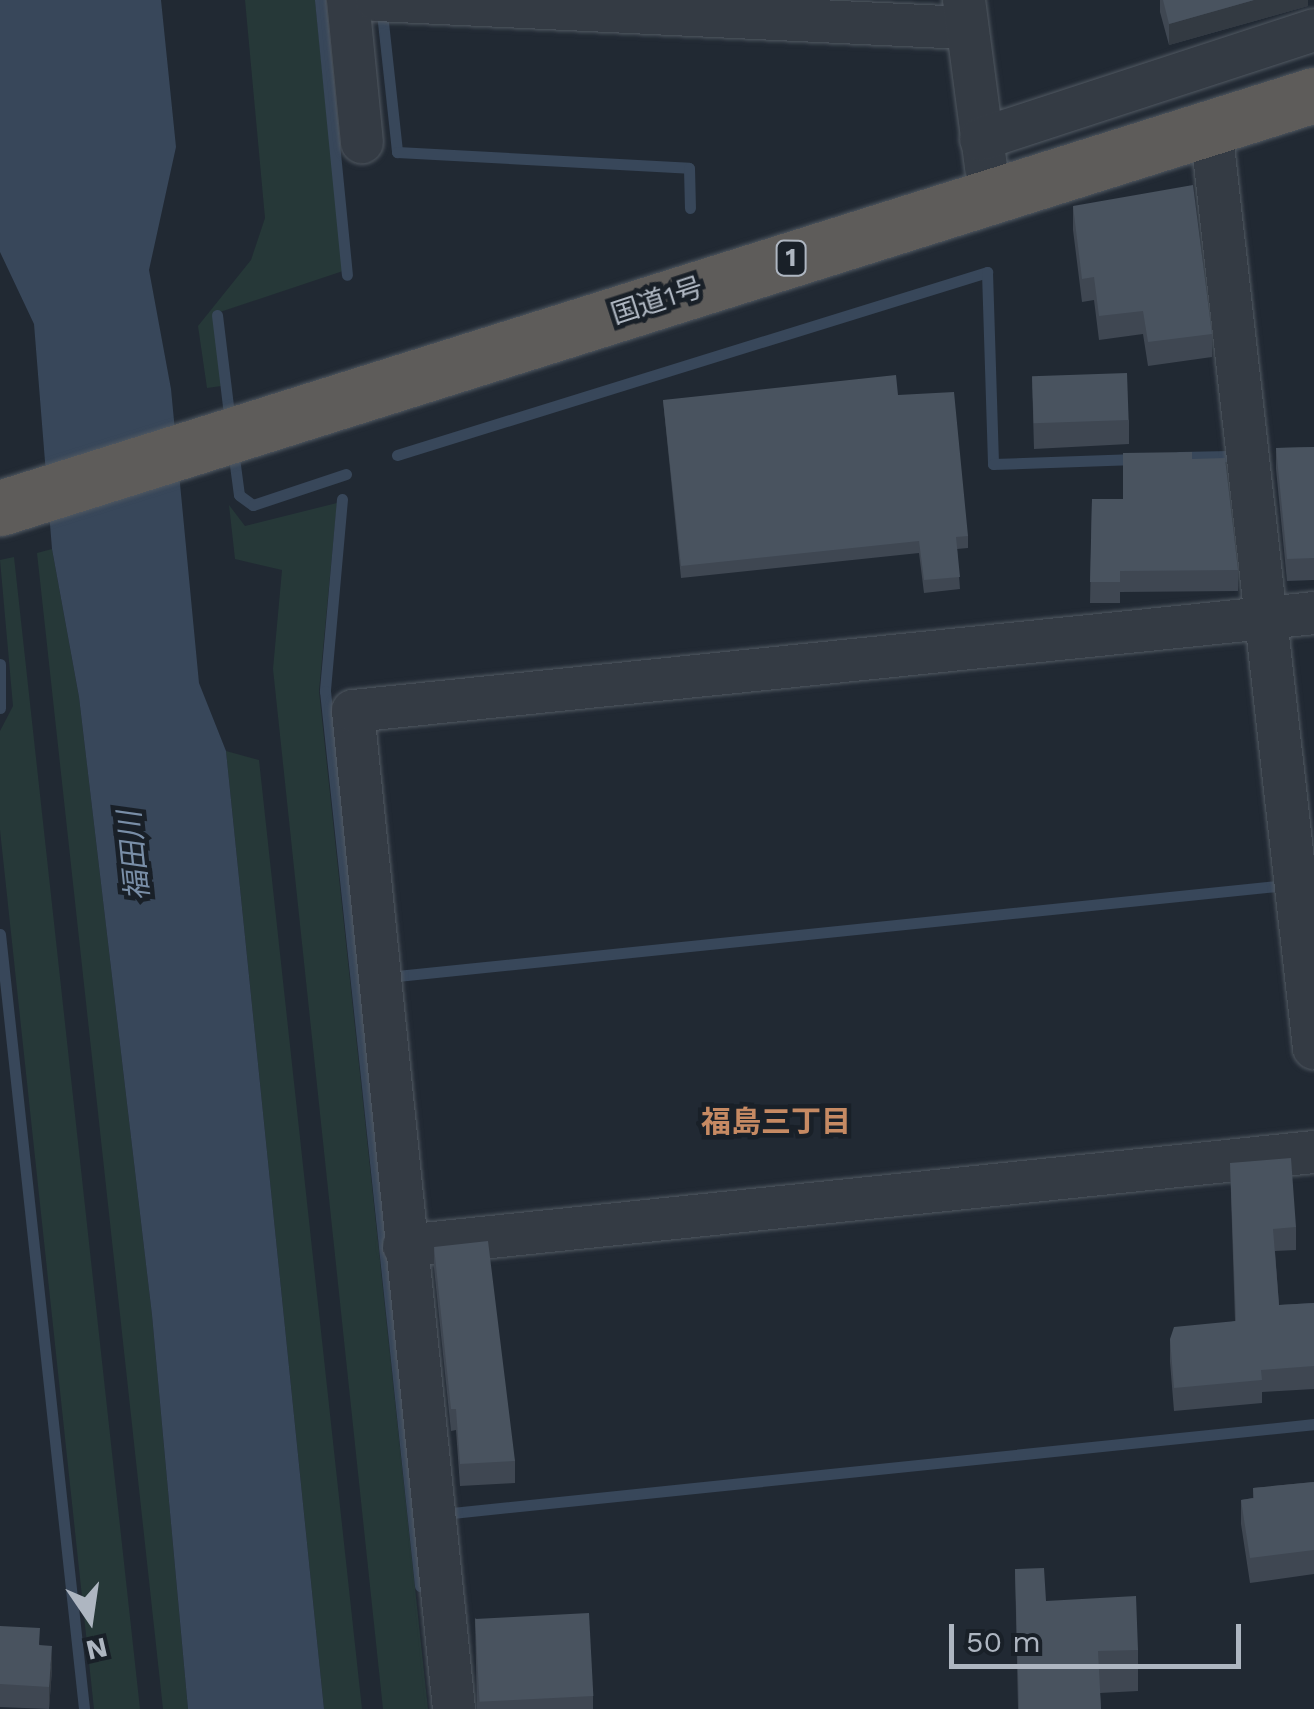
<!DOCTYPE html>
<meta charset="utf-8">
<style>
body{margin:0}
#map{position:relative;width:1314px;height:1709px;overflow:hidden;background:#212933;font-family:"Work Sans","Noto Sans JP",sans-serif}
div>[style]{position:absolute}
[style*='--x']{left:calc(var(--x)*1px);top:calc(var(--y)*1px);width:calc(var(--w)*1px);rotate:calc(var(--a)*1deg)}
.green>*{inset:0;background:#263838}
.water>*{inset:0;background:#38475a}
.stream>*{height:11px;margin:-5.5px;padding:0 5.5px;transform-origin:5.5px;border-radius:5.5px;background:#38475a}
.roads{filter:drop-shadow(0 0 2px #515962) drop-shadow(0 0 2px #515962)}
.minor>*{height:42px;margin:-21px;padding:0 21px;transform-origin:21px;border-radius:21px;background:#343b44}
.trunk>*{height:55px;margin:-27.5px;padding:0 27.5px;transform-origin:27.5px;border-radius:27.5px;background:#5e5c5a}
.wall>*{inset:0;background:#3f4752}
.shaded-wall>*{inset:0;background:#333a42}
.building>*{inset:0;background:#49535f;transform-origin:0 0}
span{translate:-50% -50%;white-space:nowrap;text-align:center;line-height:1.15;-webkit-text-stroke:9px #192028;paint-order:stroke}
.shield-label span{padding:2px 8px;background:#192028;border:2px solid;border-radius:8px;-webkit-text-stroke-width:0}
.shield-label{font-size:25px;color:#aeb6c1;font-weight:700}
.street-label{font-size:28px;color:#aeb6c1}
.water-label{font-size:30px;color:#798ea7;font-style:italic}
.neighbourhood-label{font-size:30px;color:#c68a63;font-weight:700}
.north{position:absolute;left:40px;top:1569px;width:100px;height:100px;-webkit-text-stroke:8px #192028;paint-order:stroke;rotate:167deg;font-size:28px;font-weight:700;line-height:40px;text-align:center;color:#aeb6c1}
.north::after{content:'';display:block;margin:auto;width:35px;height:45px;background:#aeb6c1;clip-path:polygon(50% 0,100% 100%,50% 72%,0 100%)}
.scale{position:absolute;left:949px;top:1624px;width:292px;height:45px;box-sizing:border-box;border:5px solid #aeb6c1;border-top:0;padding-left:12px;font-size:30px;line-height:35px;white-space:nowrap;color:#aeb6c1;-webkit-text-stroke:8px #192028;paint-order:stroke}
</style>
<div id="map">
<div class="green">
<i style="clip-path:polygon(245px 0,315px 0,343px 271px,214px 314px,221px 386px,207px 388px,198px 326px,251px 260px,265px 218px)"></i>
<i style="clip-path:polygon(337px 503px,319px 691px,428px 1709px,383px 1709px,273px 669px,282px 570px,235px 559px,229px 505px,245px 526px)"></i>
<i style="clip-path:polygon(52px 549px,79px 697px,152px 1315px,188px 1709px,163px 1709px,37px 553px)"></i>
<i style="clip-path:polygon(14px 557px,140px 1709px,94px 1709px,0 830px,0 731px,13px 706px,0 560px)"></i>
<i style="clip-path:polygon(226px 751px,259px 760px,362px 1709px,324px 1709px)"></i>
</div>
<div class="water">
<i style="clip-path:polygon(0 0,161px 0,176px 147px,149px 270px,171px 389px,199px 683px,226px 751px,324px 1709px,188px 1709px,152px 1315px,79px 697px,52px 549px,34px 324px,0 252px)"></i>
</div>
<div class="stream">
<i style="--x:320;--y:0;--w:276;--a:84.4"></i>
<i style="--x:382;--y:13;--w:140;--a:83.8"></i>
<i style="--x:397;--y:152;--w:292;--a:3.1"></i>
<i style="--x:689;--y:168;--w:40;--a:88.6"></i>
<i style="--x:217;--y:315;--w:108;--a:83.1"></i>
<i style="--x:233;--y:450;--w:45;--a:82.4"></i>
<i style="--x:239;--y:495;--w:17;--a:36"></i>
<i style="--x:253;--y:505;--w:98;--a:-18.4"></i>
<i style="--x:397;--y:455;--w:618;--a:-17.23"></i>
<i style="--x:987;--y:272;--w:192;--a:88.2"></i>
<i style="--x:993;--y:464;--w:143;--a:-2"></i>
<i style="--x:1179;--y:457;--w:51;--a:-1.1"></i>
<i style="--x:342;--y:499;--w:193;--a:95.1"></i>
<i style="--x:325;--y:691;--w:900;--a:83.94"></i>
<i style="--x:0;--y:664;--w:44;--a:90"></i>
<i style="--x:0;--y:934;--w:780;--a:83.81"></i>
<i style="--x:397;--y:976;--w:885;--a:-5.84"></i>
<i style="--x:452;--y:1513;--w:867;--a:-5.89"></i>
</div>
<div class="roads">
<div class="minor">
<i style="--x:348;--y:0;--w:143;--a:84.4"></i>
<i style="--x:377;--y:0;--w:590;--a:2.72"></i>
<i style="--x:964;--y:0;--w:169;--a:82.5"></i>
<i style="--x:1211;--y:128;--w:926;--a:83.61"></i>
<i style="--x:981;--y:139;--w:350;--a:-18.1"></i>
<i style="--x:404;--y:1246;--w:915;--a:-5.9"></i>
<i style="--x:454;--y:1709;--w:1003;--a:-95.78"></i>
<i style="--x:353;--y:711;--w:966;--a:-5.82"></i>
</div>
<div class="trunk">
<i style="--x:0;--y:508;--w:1377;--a:-17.45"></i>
</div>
</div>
<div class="wall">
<i style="clip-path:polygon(1160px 0,1308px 0,1308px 6px,1169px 45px,1160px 12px)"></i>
<i style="clip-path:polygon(1073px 206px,1212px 334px,1212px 357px,1148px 366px,1143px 334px,1099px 340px,1094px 300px,1082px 302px,1073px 230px)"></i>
<i style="clip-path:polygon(1032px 377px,1129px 420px,1129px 444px,1034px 449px)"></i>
<i style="clip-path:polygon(898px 395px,968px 536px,968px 548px,957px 549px,960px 589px,924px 593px,919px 553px,681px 578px,663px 400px)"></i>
<i style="clip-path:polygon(1314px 447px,1314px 580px,1287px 581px,1276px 469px,1276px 448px)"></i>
<i style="clip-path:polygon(1192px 459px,1238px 570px,1238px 591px,1120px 592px,1120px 603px,1090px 603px,1092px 499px,1123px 499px)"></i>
<i style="clip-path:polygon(1230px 1163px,1296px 1227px,1296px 1250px,1275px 1251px,1279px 1305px,1314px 1303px,1314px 1389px,1262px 1392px,1262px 1403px,1174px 1411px,1170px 1362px,1170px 1339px,1235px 1321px)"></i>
<i style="clip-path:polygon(434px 1247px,515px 1461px,515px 1483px,460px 1486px,456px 1430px,451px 1431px,434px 1268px)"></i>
<i style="clip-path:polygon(1314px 1482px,1314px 1574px,1250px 1583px,1241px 1524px,1241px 1500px,1253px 1498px,1253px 1488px)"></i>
<i style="clip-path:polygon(1015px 1569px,1046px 1601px,1138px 1650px,1138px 1691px,1100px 1693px,1101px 1709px,1018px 1709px)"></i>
<i style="clip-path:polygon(475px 1618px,593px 1696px,593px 1709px,477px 1709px)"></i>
<i style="clip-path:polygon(0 1626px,40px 1645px,52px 1669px,49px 1709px,0 1707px)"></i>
</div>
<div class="shaded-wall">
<i style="clip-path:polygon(1254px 0,1308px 0,1308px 6px,1169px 45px,1169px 24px)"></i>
<i style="clip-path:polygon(52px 1646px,52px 1669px,49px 1709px,49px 1687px)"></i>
</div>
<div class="building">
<i style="clip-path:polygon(1163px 0,1254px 0,1169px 24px)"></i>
<i style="clip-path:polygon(1193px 185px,1212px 334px,1148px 342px,1143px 311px,1099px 316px,1094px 277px,1082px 279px,1073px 206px)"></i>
<i style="left:1127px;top:373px;width:47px;height:95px;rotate:88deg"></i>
<i style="clip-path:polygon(896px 375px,898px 395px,954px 392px,968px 536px,956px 537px,960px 577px,924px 580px,919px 541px,681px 566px,663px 400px)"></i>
<i style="clip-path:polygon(1314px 447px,1314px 558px,1287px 559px,1276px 448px)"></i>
<i style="clip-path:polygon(1192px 452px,1192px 459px,1225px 458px,1238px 570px,1120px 571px,1120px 582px,1090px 582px,1092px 499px,1123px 499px,1123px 453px)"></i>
<i style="clip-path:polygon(1291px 1158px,1296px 1227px,1273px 1229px,1279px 1305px,1314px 1303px,1314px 1366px,1261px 1370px,1262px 1380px,1174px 1388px,1170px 1339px,1174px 1327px,1236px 1321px,1230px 1163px)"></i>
<i style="clip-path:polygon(488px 1241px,515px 1461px,460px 1464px,456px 1409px,451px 1409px,434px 1247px)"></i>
<i style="clip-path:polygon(1314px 1482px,1314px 1550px,1250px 1558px,1241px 1500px,1254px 1498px,1253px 1488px)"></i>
<i style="clip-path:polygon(1044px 1568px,1046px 1601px,1136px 1596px,1138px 1650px,1098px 1651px,1101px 1709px,1019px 1709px,1015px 1569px)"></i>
<i style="left:589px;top:1613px;width:83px;height:114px;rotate:87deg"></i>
<i style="clip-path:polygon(0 1626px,40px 1628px,39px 1645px,52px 1646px,49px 1687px,0 1684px)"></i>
</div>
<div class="shield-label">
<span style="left:791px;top:258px">1</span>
</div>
<div class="street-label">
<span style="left:657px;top:301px;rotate:-18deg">国道1号</span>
</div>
<div class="water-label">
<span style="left:134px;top:856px;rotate:-96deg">福田川</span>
</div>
<div class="neighbourhood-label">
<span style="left:776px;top:1122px">福島三丁目</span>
</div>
<div class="north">N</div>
<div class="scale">50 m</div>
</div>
